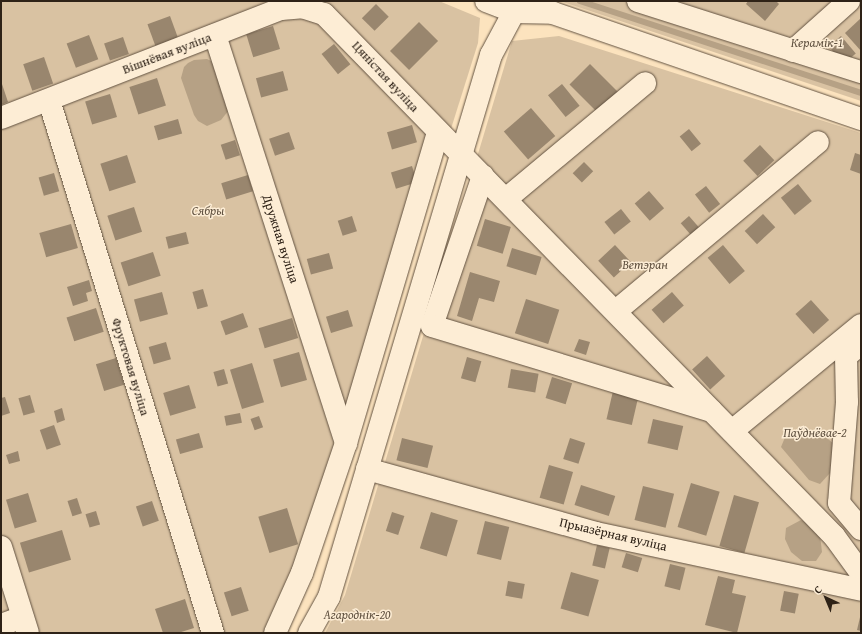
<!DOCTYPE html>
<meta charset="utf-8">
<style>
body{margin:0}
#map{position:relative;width:862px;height:634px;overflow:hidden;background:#fce3be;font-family:"Gentium Book Plus",serif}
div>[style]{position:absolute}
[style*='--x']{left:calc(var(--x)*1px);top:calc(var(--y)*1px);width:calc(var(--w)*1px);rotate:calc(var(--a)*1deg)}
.green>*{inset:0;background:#d9c2a2}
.water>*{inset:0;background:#b6a185}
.stream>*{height:5.5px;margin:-2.75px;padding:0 2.75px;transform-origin:2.75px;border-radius:2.75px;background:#b6a185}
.building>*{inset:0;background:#99866e;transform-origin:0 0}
.roads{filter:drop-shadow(0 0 1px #625241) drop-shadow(0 0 1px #625241)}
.minor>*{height:22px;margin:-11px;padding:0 11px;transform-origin:11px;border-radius:11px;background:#fdedd5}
span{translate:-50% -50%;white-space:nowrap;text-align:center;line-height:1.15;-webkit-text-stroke:3px #fdedd5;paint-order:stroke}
.park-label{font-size:13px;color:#615241;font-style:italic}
.street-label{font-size:13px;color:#2e2217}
.frame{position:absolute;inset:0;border:2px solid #2e2217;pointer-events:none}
.north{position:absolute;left:806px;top:578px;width:40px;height:40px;-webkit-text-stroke:3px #fdedd5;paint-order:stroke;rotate:316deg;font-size:11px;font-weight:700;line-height:16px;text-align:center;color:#2e2217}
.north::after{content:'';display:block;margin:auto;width:14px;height:18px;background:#2e2217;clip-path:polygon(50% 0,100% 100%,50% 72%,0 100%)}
</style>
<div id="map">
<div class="green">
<i style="clip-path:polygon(1px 1px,439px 1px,480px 18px,478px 43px,306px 589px,284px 633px,1px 633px)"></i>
<i style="clip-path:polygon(560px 1px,861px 1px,861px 101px)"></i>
<i style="clip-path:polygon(559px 36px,861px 133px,861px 633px,325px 633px,345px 595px,512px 41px)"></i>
</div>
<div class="water">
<i style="clip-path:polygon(207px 59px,213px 62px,229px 110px,221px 120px,207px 126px,198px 121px,194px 115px,181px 78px,184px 67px,188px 63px,194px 60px)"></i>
<i style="clip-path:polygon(798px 430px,821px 433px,834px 444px,830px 473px,820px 484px,809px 480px,781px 447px,786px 435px)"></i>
<i style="clip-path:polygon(801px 520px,814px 527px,820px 535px,822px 552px,816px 561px,802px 561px,791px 552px,785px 539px,786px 528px)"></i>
</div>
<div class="stream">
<i style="--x:580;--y:1;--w:296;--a:18.1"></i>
</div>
<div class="building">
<i style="clip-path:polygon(748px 1px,776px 1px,779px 4px,765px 21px,746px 4px)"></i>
<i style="left:376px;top:4px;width:18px;height:20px;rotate:45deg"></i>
<i style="left:170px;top:16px;width:23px;height:24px;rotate:70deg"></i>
<i style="clip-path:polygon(861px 18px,861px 51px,845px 33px)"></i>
<i style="left:419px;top:22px;width:27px;height:41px;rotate:45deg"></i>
<i style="left:273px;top:26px;width:24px;height:28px;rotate:73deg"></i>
<i style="left:89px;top:35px;width:26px;height:24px;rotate:69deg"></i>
<i style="left:841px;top:36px;width:23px;height:16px;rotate:50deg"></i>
<i style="left:123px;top:37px;width:18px;height:20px;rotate:71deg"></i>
<i style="left:334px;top:44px;width:26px;height:16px;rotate:51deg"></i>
<i style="left:44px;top:57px;width:28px;height:22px;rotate:71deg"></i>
<i style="left:590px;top:64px;width:40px;height:29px;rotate:45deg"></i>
<i style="left:283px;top:71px;width:20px;height:28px;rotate:75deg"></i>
<i style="left:157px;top:78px;width:29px;height:29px;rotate:72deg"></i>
<i style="clip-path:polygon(1px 81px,8px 102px,1px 105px)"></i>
<i style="left:562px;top:84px;width:28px;height:18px;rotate:51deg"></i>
<i style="left:110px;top:94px;width:24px;height:26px;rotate:73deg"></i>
<i style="left:531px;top:108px;width:37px;height:36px;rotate:49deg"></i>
<i style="left:178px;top:119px;width:15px;height:25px;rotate:74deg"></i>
<i style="left:412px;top:125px;width:18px;height:26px;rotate:74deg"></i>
<i style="left:689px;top:129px;width:19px;height:12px;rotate:51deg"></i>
<i style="left:289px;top:132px;width:18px;height:21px;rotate:71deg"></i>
<i style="left:235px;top:140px;width:16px;height:15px;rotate:72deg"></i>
<i style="left:760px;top:145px;width:21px;height:23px;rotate:47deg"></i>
<i style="clip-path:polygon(855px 153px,861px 155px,861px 174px,850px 170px)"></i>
<i style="left:127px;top:155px;width:29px;height:28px;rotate:72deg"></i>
<i style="left:584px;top:162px;width:13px;height:16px;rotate:45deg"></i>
<i style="left:412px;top:166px;width:17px;height:22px;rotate:73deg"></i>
<i style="left:54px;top:173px;width:19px;height:16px;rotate:74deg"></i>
<i style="left:248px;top:175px;width:17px;height:28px;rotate:73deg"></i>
<i style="left:798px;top:184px;width:22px;height:22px;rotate:51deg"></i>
<i style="left:706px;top:186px;width:23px;height:14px;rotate:52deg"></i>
<i style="left:649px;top:191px;width:23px;height:19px;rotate:49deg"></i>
<i style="left:134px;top:207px;width:26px;height:28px;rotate:72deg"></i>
<i style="left:621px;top:209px;width:16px;height:21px;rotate:52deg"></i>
<i style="left:763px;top:214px;width:18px;height:25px;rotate:47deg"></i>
<i style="left:352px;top:216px;width:16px;height:15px;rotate:72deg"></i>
<i style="left:689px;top:216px;width:18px;height:11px;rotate:49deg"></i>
<i style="left:485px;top:219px;width:27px;height:28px;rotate:17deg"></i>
<i style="left:71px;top:224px;width:25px;height:33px;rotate:74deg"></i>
<i style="left:186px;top:232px;width:12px;height:21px;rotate:76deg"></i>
<i style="left:615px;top:245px;width:23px;height:23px;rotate:47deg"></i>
<i style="left:723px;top:245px;width:34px;height:20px;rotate:50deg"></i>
<i style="left:512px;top:248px;width:31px;height:19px;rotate:17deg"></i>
<i style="left:153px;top:252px;width:25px;height:34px;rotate:72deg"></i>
<i style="left:329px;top:253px;width:16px;height:23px;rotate:75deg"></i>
<i style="clip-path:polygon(470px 272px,500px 281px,494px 302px,479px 298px,472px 321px,457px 316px)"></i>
<i style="clip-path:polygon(89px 280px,92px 291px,86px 293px,88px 301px,73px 306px,67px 287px)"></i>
<i style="left:203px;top:289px;width:18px;height:11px;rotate:74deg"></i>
<i style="left:162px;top:292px;width:23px;height:29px;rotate:75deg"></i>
<i style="left:672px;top:292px;width:18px;height:27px;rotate:49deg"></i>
<i style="left:526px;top:299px;width:35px;height:36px;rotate:18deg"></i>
<i style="left:811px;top:300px;width:27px;height:21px;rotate:48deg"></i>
<i style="left:96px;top:308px;width:25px;height:31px;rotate:72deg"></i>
<i style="left:348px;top:310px;width:17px;height:23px;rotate:73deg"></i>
<i style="left:243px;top:313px;width:15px;height:24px;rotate:70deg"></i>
<i style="left:292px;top:318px;width:21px;height:35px;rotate:73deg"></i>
<i style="clip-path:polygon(579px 339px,590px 342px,586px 355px,574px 351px)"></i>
<i style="left:166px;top:342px;width:18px;height:18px;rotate:74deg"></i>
<i style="left:299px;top:352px;width:29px;height:27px;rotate:74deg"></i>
<i style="left:707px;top:356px;width:27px;height:20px;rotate:48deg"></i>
<i style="left:467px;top:357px;width:15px;height:22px;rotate:16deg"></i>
<i style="left:116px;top:358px;width:28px;height:21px;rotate:73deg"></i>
<i style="left:252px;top:363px;width:41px;height:23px;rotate:73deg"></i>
<i style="left:224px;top:369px;width:15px;height:11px;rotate:74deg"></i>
<i style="left:511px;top:369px;width:28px;height:19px;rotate:10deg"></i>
<i style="left:552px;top:377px;width:21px;height:22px;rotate:17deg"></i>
<i style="left:189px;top:385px;width:24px;height:27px;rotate:73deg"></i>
<i style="left:613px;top:391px;width:26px;height:29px;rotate:13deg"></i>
<i style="left:30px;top:395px;width:18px;height:12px;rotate:74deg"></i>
<i style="clip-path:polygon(5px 397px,10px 413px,1px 416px,1px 398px)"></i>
<i style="clip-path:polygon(62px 408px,65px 420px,57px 423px,54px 411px)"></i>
<i style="left:240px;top:413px;width:10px;height:16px;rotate:79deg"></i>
<i style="left:259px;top:416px;width:12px;height:9px;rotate:70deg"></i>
<i style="left:653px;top:419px;width:31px;height:25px;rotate:13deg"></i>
<i style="left:54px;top:425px;width:21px;height:15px;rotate:71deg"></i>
<i style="left:199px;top:433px;width:15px;height:24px;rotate:74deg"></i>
<i style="left:402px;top:438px;width:32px;height:23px;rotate:14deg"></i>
<i style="left:570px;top:438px;width:16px;height:22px;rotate:18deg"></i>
<i style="clip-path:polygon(18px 451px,20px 461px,9px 464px,6px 455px)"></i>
<i style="left:549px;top:465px;width:25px;height:34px;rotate:16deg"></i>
<i style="left:691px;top:483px;width:30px;height:46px;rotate:17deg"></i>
<i style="left:581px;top:485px;width:36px;height:21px;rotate:18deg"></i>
<i style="left:643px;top:486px;width:32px;height:35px;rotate:14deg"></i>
<i style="left:28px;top:493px;width:30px;height:23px;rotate:73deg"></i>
<i style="left:734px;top:495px;width:26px;height:53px;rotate:16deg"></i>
<i style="left:77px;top:498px;width:16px;height:10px;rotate:72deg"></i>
<i style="left:152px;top:501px;width:21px;height:17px;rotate:71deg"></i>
<i style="left:287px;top:508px;width:38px;height:30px;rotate:73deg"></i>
<i style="left:96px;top:511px;width:14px;height:11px;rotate:73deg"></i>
<i style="left:392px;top:512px;width:13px;height:20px;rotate:18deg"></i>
<i style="left:431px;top:512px;width:28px;height:38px;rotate:17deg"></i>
<i style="left:485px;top:521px;width:25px;height:34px;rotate:14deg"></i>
<i style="left:62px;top:530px;width:31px;height:44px;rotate:73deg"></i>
<i style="left:597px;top:545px;width:13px;height:21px;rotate:13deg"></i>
<i style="left:626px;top:553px;width:17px;height:15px;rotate:17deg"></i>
<i style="left:670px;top:564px;width:16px;height:23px;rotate:14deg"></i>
<i style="left:571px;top:572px;width:29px;height:38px;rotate:16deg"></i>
<i style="clip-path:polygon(718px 576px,735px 580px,732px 593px,746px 596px,737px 633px,705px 625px)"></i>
<i style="left:508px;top:581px;width:17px;height:15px;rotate:10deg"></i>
<i style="left:241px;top:587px;width:25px;height:18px;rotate:72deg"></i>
<i style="left:784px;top:591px;width:15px;height:20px;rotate:11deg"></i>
<i style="clip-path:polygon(185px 599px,194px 628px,178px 633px,163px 633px,155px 609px)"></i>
<i style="clip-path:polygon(861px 613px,861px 631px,857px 630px)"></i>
</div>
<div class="roads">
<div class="minor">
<i style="--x:486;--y:1;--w:30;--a:21"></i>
<i style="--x:514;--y:12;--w:11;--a:-80"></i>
<i style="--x:638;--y:1;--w:234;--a:17.7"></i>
<i style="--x:215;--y:35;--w:429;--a:72.2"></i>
<i style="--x:793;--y:51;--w:75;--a:-41.8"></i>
<i style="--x:49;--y:100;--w:558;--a:72.9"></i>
<i style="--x:1;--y:118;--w:300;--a:-21.3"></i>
<i style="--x:281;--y:9;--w:21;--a:-5"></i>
<i style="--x:302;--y:7;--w:23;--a:18"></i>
<i style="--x:324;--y:14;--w:730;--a:45.67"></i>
<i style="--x:834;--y:536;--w:46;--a:53.9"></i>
<i style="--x:483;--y:176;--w:158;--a:108.8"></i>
<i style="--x:432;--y:326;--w:292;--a:16.9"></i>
<i style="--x:506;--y:199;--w:181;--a:-39.8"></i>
<i style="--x:616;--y:311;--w:263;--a:-39.9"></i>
<i style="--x:861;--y:344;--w:19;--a:141"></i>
<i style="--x:846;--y:356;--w:46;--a:88.8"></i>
<i style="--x:847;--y:402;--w:101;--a:94.5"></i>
<i style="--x:839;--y:503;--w:34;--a:50"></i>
<i style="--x:732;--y:431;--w:167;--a:-39.4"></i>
<i style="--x:367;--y:469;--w:238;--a:15.6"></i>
<i style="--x:596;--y:533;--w:271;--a:12.1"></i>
<i style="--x:1;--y:547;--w:90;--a:72.6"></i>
<i style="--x:1;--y:625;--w:23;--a:-20"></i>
<i style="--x:275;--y:633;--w:66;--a:-65.8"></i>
<i style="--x:302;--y:573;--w:137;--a:-71.3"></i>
<i style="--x:346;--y:443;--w:323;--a:-73.5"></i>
<i style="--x:309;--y:633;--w:41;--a:-60.9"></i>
<i style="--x:329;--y:597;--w:566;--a:-73.36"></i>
<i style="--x:491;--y:55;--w:49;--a:-61.9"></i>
<i style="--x:514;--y:12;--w:39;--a:1"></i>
<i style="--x:553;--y:13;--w:326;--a:19"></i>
</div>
</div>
<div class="park-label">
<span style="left:817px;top:43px">Керамік-1</span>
<span style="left:208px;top:211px">Сябры</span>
<span style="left:645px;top:265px">Ветэран</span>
<span style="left:815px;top:433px">Паўднёвае-2</span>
<span style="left:357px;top:615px">Агароднік-20</span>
</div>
<div class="street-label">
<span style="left:167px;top:54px;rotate:-21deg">Вішнёвая вуліца</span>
<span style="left:385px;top:77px;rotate:47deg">Цяністая вуліца</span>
<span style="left:280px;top:239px;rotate:72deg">Дружная вуліца</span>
<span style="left:130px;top:367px;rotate:73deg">Фруктовая вуліца</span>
<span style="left:613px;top:535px;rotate:13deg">Прыазёрная вуліца</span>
</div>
<div class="frame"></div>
<div class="north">С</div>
</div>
